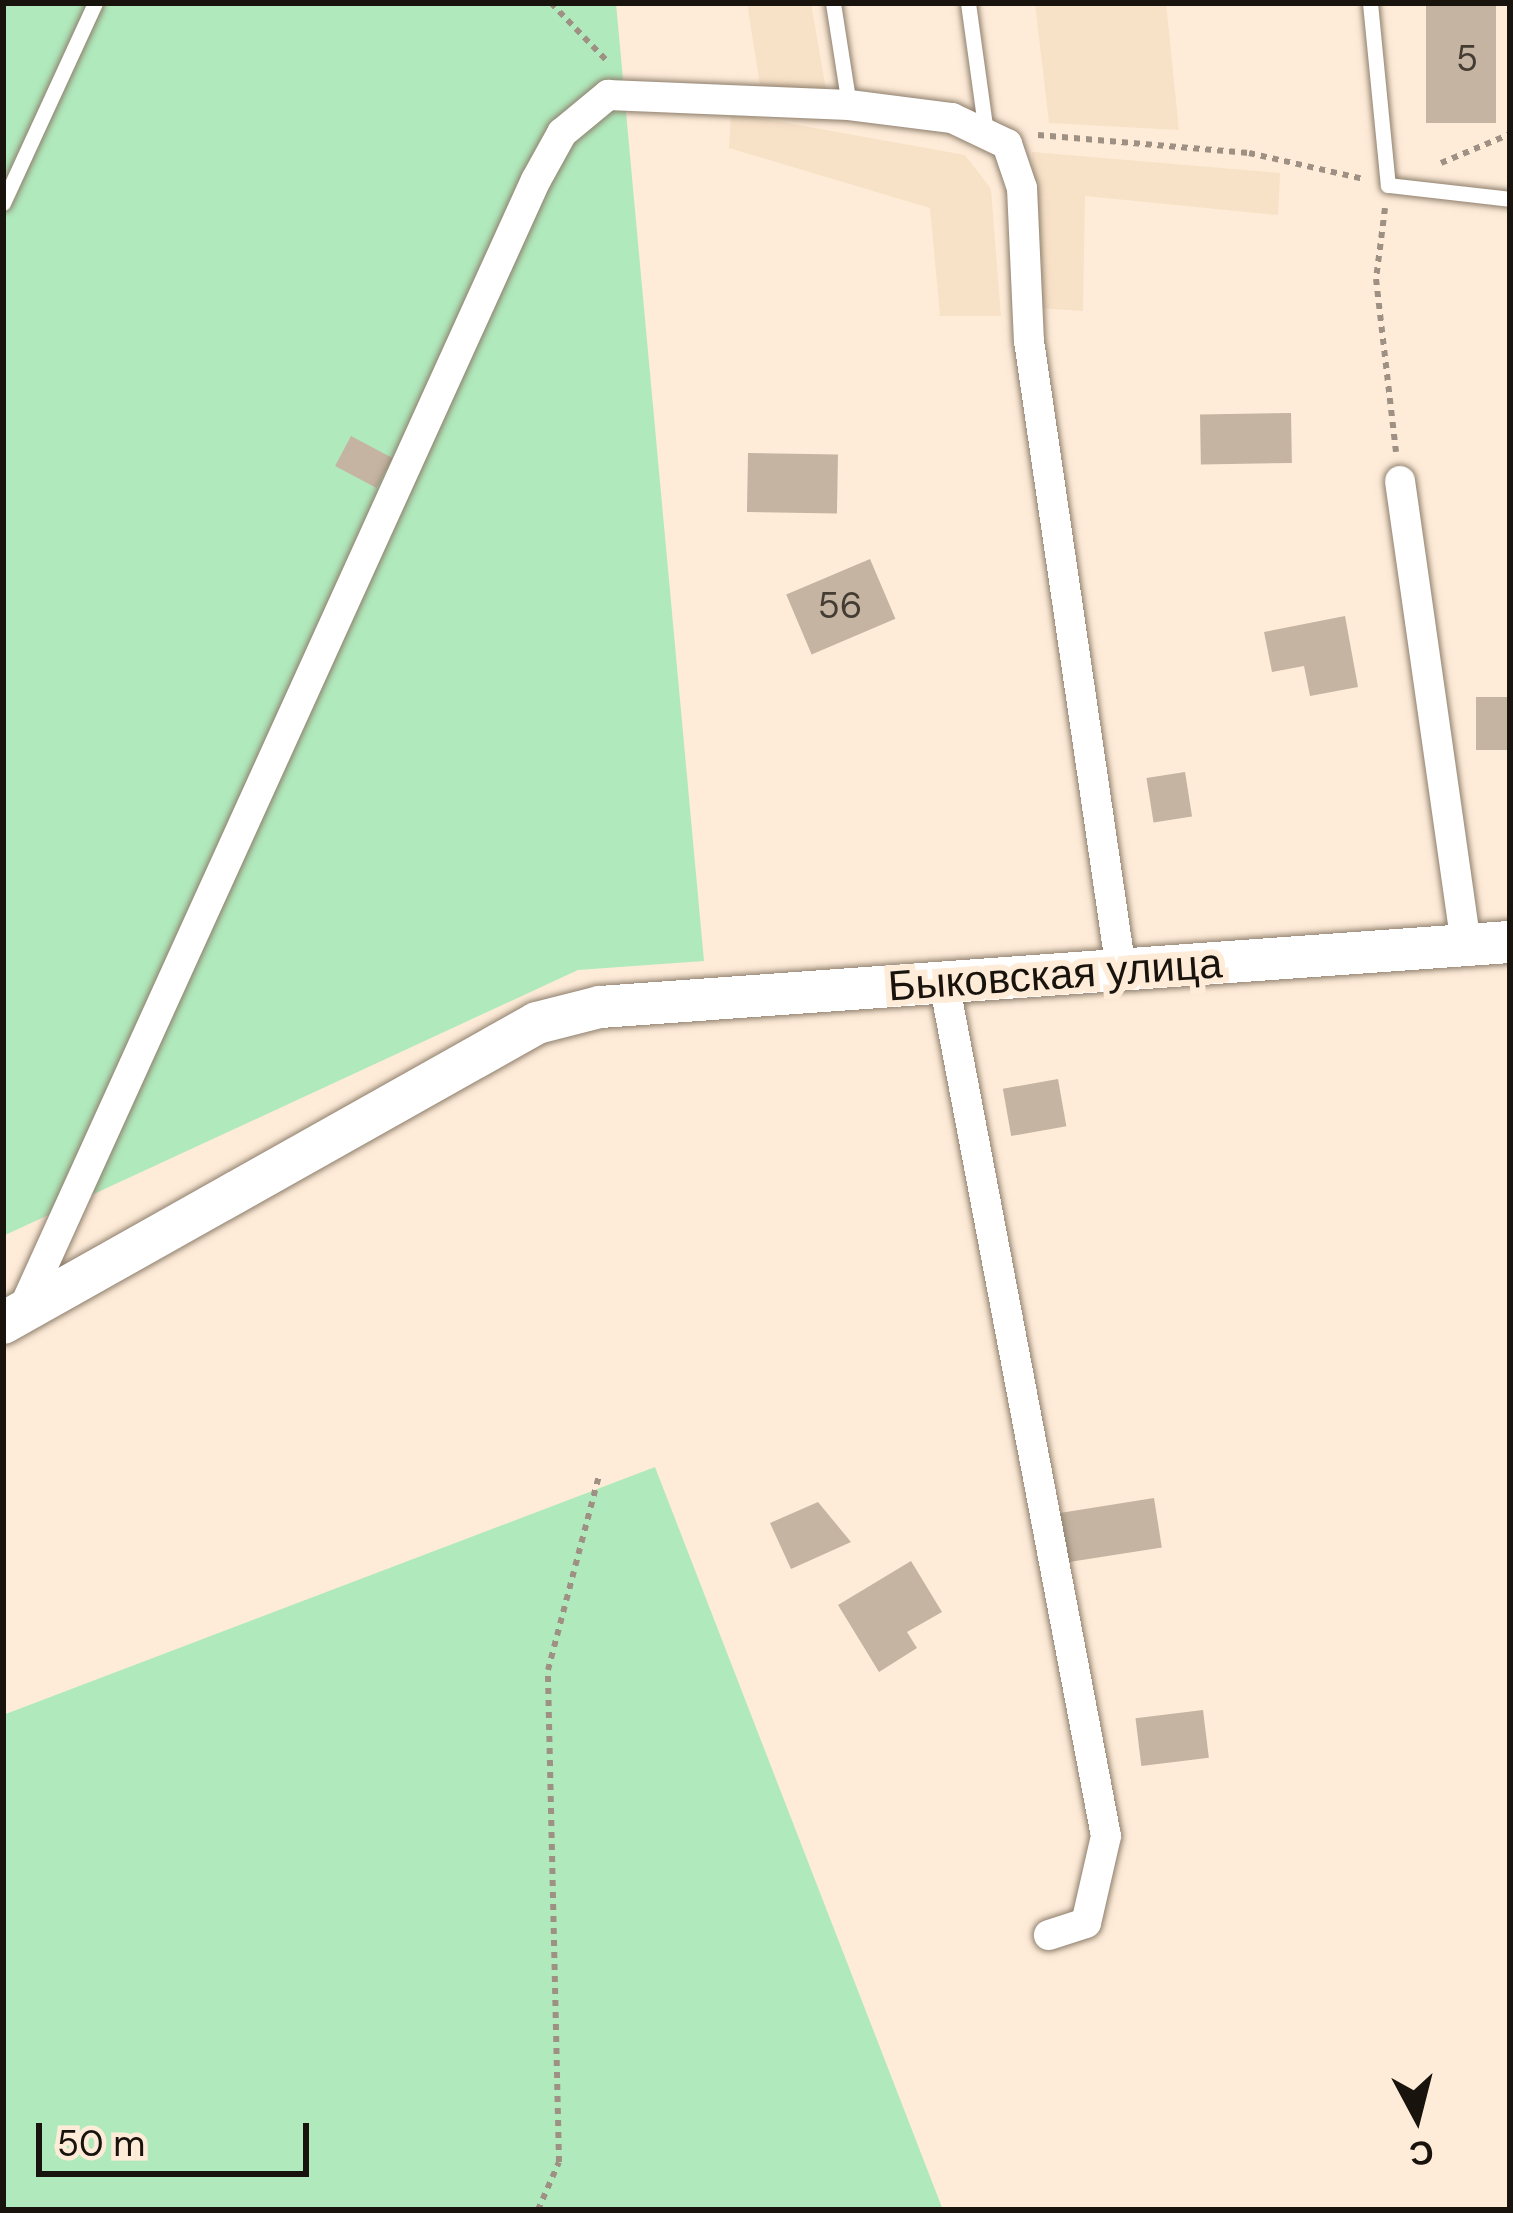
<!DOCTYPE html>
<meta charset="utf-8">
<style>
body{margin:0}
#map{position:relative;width:1513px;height:2213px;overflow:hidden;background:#feecd8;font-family:"DM Sans",sans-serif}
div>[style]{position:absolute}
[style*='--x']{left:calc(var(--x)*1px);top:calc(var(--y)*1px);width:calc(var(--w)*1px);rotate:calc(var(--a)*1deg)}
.built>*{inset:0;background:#f7e1c7}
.green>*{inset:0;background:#b0eabc}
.building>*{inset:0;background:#c4b4a1;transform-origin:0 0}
.path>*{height:6px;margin-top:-3px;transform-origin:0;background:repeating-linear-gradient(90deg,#9e9183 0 6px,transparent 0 12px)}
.roads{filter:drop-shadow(0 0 3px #8d7e6c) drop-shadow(0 0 3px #8d7e6c)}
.lane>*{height:15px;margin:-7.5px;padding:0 7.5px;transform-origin:7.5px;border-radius:7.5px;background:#fff}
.street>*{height:30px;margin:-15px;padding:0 15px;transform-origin:15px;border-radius:15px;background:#fff}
.secondary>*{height:42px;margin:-21px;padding:0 21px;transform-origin:21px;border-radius:21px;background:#fff}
span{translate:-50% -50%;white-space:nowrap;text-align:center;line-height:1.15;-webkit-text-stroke:12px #feecd8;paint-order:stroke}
.number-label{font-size:36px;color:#443b32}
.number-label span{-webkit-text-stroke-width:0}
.street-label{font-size:42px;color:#19130d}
.frame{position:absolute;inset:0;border:6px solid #19130d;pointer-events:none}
.north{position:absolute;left:1357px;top:2057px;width:120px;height:120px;-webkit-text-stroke:9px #feecd8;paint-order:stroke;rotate:173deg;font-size:33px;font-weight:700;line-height:48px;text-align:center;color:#19130d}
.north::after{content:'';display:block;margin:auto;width:42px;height:54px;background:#19130d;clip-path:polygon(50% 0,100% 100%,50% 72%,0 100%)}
.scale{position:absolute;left:36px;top:2123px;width:273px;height:54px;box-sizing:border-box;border:6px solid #19130d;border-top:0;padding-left:15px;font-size:36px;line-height:42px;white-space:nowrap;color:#19130d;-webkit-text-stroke:9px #feecd8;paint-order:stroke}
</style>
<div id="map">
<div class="built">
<i style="clip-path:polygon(747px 3px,811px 3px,827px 95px,760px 85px)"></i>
<i style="clip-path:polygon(1035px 3px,1166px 3px,1179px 130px,1049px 123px)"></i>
<i style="clip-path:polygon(731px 113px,965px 155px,991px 189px,1001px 316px,940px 316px,930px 208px,729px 148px)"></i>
<i style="clip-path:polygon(1032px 152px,1280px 173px,1278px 215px,1085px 196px,1083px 311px,1037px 308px)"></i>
</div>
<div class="green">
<i style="clip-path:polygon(3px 3px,616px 3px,704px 961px,578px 970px,3px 1236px)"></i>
<i style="clip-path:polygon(655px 1467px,943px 2210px,3px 2210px,3px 1715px)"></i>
</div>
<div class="building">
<i style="left:1426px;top:3px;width:70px;height:120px"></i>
<i style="left:1291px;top:413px;width:50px;height:91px;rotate:89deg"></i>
<i style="left:351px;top:436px;width:47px;height:34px;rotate:28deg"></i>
<i style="left:748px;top:453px;width:90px;height:59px;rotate:1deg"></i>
<i style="left:870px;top:559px;width:65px;height:91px;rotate:67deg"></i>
<i style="clip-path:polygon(1345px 616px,1358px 687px,1310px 696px,1304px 666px,1272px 672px,1264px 632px)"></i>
<i style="left:1510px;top:697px;width:53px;height:34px;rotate:90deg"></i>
<i style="left:1185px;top:772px;width:45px;height:39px;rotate:81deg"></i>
<i style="left:1058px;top:1079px;width:48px;height:56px;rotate:80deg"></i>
<i style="left:1154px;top:1498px;width:50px;height:97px;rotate:81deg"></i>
<i style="clip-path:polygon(818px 1502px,851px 1542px,791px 1569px,770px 1523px)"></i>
<i style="clip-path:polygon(911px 1561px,942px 1612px,907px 1632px,917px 1648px,879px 1672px,838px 1605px)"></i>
<i style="left:1203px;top:1710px;width:48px;height:68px;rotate:83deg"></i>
</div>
<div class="path">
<i style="--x:551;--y:3;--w:81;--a:46"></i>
<i style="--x:1038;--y:135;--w:212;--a:4.9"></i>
<i style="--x:1249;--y:153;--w:117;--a:12.8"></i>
<i style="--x:1441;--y:163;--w:75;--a:-22.8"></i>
<i style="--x:1385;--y:208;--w:72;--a:97.2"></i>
<i style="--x:1376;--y:279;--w:174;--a:83.4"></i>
<i style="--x:538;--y:2210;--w:52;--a:-66.4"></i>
<i style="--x:559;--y:2162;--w:492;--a:-91.3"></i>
<i style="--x:548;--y:1670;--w:201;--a:-75.3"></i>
</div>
<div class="roads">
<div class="lane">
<i style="--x:833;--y:3;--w:103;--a:81.1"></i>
<i style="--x:968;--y:3;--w:131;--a:82.1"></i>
<i style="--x:1370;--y:3;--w:183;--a:84.4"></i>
<i style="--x:1388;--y:185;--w:123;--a:6.5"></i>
<i style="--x:3;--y:203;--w:220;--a:-65.3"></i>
</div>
<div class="street">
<i style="--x:1400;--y:481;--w:470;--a:81.9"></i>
<i style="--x:944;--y:982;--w:869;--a:79.26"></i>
<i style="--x:1106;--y:1836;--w:89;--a:102.9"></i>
<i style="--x:1086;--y:1923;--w:39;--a:162"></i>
<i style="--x:21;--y:1314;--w:1245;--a:-65.58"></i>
<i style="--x:536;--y:180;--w:54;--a:-61"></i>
<i style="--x:562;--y:133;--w:60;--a:-39.6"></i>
<i style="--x:608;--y:95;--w:241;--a:2.4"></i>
<i style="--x:849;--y:105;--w:104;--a:7.2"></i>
<i style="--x:952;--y:118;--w:61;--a:25.3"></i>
<i style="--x:1007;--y:144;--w:46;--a:71.2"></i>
<i style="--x:1022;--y:188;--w:153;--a:87.4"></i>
<i style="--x:1029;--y:341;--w:636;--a:81.68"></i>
</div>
<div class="secondary">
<i style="--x:3;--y:1323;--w:612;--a:-29.33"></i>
<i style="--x:537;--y:1023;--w:65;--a:-14.3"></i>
<i style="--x:600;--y:1007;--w:912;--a:-4.09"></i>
</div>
</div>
<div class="number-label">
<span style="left:1467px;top:59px">5</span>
<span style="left:840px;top:606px">56</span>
</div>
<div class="street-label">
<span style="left:1055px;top:975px;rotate:-4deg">Быковская улица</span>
</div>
<div class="frame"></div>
<div class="north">С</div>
<div class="scale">50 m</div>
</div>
